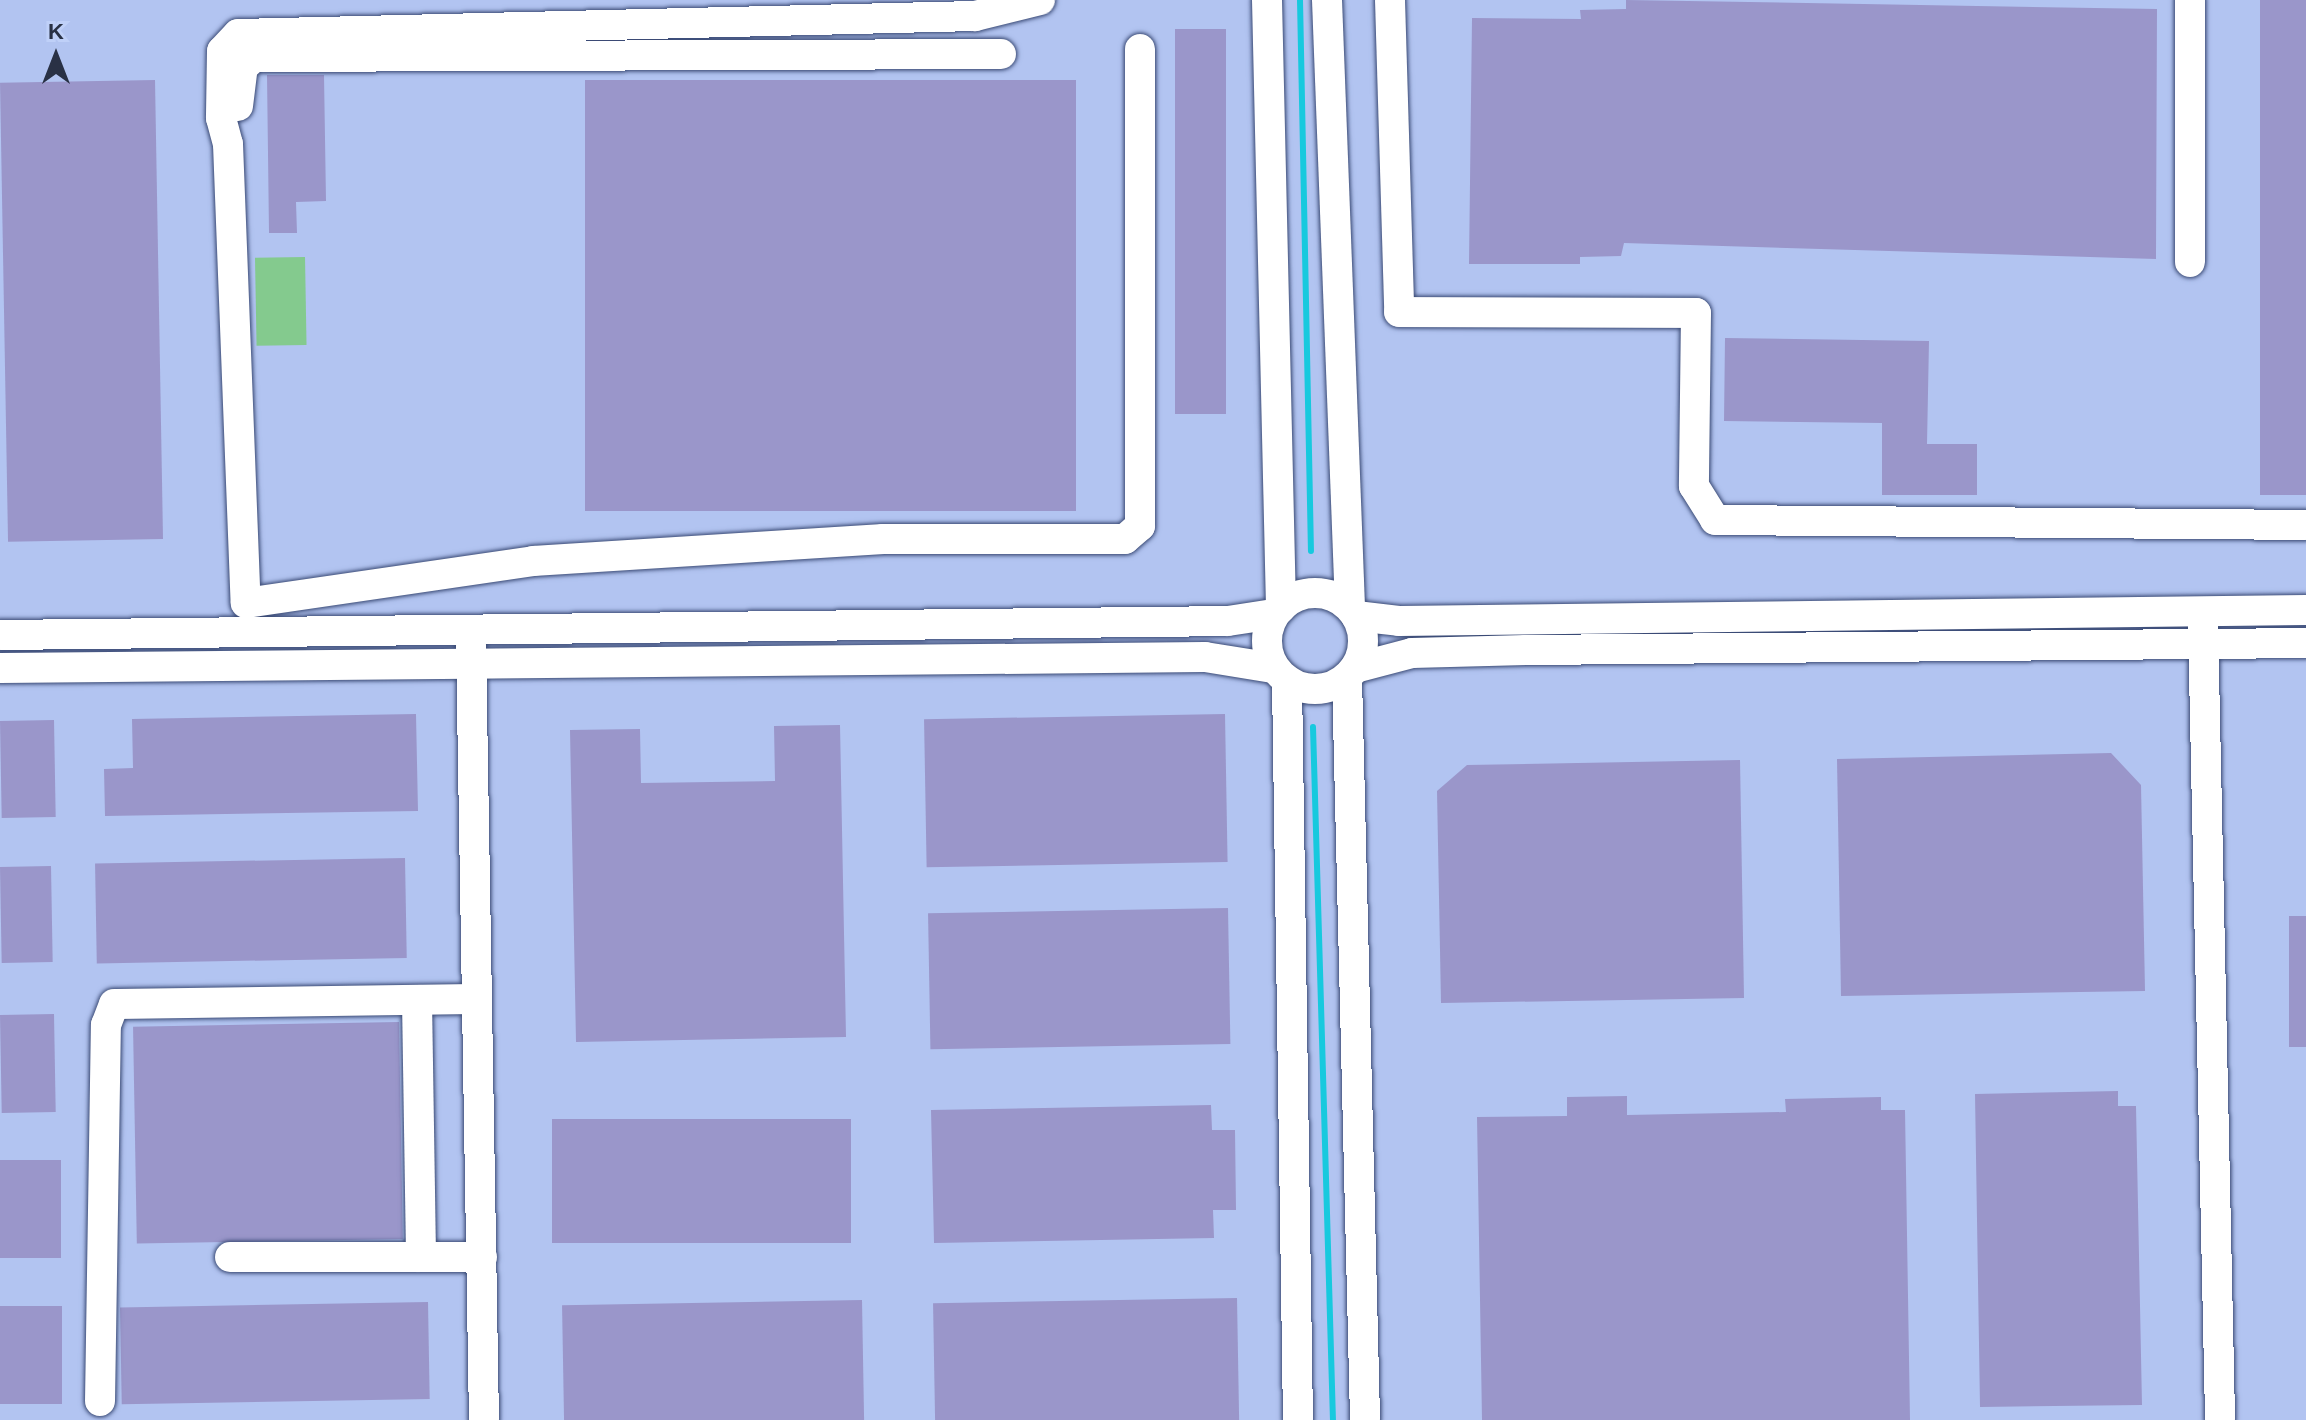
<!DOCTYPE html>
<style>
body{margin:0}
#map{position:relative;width:2306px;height:1420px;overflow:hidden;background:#bfd0f8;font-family:Helvetica,sans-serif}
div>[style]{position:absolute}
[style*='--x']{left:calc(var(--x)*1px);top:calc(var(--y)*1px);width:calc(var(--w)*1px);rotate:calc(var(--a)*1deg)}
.built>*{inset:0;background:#b2c4f1;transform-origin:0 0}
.green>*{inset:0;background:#84ca8e;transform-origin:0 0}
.stream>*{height:6px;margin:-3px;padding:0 3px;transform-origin:3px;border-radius:3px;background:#17c9de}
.building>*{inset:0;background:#9a96ca;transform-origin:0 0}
.roads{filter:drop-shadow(0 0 2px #3a4a75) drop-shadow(0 0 2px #3a4a75)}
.minor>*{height:30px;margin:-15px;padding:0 15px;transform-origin:15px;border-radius:15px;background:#fff}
.minor>.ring{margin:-15px;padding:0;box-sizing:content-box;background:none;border:30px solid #fff;border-radius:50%}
span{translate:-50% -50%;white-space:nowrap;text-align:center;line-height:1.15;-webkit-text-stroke:8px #bfd0f8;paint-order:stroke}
.north{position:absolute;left:16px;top:16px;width:80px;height:80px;-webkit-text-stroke:6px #bfd0f8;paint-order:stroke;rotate:0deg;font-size:22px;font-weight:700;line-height:32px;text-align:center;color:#293145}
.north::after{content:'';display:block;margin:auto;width:28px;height:36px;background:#293145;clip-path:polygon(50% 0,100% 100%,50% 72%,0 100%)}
</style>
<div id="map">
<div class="built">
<i style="left:0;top:0;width:2306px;height:1420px"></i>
</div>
<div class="green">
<i style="left:305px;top:257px;width:88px;height:50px;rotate:89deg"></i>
</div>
<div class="stream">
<i style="--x:1300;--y:0;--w:551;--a:88.86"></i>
<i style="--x:1313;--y:727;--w:693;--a:88.35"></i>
</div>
<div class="building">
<i style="clip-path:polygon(1626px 0,2157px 9px,2156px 259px,1624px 243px,1621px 256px,1580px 257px,1580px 264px,1469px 264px,1472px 18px,1581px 19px,1580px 10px,1626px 9px)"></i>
<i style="left:2260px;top:0;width:46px;height:495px"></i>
<i style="left:1175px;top:29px;width:51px;height:385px"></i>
<i style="clip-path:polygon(267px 75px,324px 75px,326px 201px,296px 202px,297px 233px,269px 233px)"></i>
<i style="left:155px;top:80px;width:459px;height:155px;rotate:89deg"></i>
<i style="left:585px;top:80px;width:491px;height:431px"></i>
<i style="clip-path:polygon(1725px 338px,1929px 341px,1927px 444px,1977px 444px,1977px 495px,1882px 495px,1882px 423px,1724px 421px)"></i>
<i style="clip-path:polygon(416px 714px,418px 811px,105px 816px,104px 769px,133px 768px,132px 719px)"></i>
<i style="left:1225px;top:714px;width:148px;height:301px;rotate:89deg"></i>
<i style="left:54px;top:720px;width:97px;height:54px;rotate:89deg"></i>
<i style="clip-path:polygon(840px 725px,846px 1037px,576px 1042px,570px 730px,640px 729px,641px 783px,775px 781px,774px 726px)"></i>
<i style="clip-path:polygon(2111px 753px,2141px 785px,2145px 991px,1841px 996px,1837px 759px)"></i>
<i style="clip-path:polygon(1740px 760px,1744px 998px,1441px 1003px,1437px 791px,1467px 765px)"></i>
<i style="left:405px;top:858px;width:100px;height:310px;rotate:89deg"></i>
<i style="left:51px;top:866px;width:96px;height:51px;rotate:89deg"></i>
<i style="left:1228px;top:908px;width:136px;height:300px;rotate:89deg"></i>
<i style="left:2289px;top:916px;width:17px;height:131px"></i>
<i style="left:54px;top:1014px;width:98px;height:54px;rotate:89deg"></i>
<i style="left:399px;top:1022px;width:217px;height:266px;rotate:89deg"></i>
<i style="clip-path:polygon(2118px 1091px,2118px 1106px,2136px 1106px,2142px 1405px,1980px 1407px,1975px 1094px)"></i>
<i style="clip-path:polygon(1627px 1096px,1627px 1115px,1786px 1112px,1785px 1099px,1881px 1097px,1881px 1110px,1905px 1110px,1910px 1420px,1482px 1420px,1477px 1117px,1567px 1116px,1567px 1097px)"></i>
<i style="clip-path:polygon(1211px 1105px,1212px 1130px,1235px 1130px,1236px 1210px,1213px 1210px,1214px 1238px,934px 1243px,931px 1110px)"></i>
<i style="left:851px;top:1119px;width:124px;height:299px;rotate:90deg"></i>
<i style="left:0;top:1160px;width:61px;height:98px"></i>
<i style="left:1237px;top:1298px;width:122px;height:304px;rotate:89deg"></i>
<i style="left:862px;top:1300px;width:120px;height:300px;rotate:89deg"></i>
<i style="left:428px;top:1302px;width:97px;height:308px;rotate:89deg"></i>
<i style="left:0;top:1306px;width:62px;height:98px"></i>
</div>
<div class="roads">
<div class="minor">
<i style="--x:1040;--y:0;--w:67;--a:166.2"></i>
<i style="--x:975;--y:16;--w:737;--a:178.6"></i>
<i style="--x:238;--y:34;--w:23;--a:133"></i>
<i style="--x:222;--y:51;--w:67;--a:90.9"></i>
<i style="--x:221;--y:118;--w:27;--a:75"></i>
<i style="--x:228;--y:144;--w:459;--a:87.8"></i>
<i style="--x:246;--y:603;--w:290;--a:-8.3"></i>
<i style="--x:533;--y:561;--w:351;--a:-3.6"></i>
<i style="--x:883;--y:539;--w:242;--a:0"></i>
<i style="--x:1125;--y:539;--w:20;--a:-41"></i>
<i style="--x:1140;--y:526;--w:477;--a:-90"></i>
<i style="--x:1267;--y:0;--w:608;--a:88.68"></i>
<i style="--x:1327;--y:0;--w:608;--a:87.83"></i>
<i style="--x:1390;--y:0;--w:312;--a:88.3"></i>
<i style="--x:1399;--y:312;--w:297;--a:0.2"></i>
<i style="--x:1696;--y:313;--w:173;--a:90.7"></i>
<i style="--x:1694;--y:486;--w:40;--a:58"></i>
<i style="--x:1715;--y:520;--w:591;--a:0.48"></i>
<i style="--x:238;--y:106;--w:39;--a:-83"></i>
<i style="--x:243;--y:67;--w:15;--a:-42"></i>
<i style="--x:254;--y:57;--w:747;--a:-0.23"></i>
<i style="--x:2190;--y:262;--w:262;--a:-90"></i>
<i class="ring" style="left:1267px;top:593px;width:66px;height:66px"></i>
<i style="--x:1356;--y:616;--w:43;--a:6.6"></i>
<i style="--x:1399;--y:621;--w:907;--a:-0.69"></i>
<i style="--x:2203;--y:625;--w:795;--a:88.77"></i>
<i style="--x:0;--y:635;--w:1228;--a:-0.65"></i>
<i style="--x:1228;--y:621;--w:47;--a:-8.7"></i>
<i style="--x:471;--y:645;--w:775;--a:89.04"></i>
<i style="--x:0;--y:668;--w:1205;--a:-0.52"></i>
<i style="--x:1205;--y:657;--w:70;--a:9.1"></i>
<i style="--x:1355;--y:668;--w:59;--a:-14.7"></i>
<i style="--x:1412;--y:653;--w:114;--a:-1.5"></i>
<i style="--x:1526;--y:650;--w:780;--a:-0.51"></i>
<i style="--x:1347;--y:677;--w:743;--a:88.61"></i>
<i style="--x:1287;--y:680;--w:740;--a:89.15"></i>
<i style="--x:417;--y:1000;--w:257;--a:89.1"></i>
<i style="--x:230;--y:1257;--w:252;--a:0"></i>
<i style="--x:100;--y:1401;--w:376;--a:-89.1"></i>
<i style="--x:106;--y:1025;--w:22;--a:-69"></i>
<i style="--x:114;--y:1004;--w:363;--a:-0.8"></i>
</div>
</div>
<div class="north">K</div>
</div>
